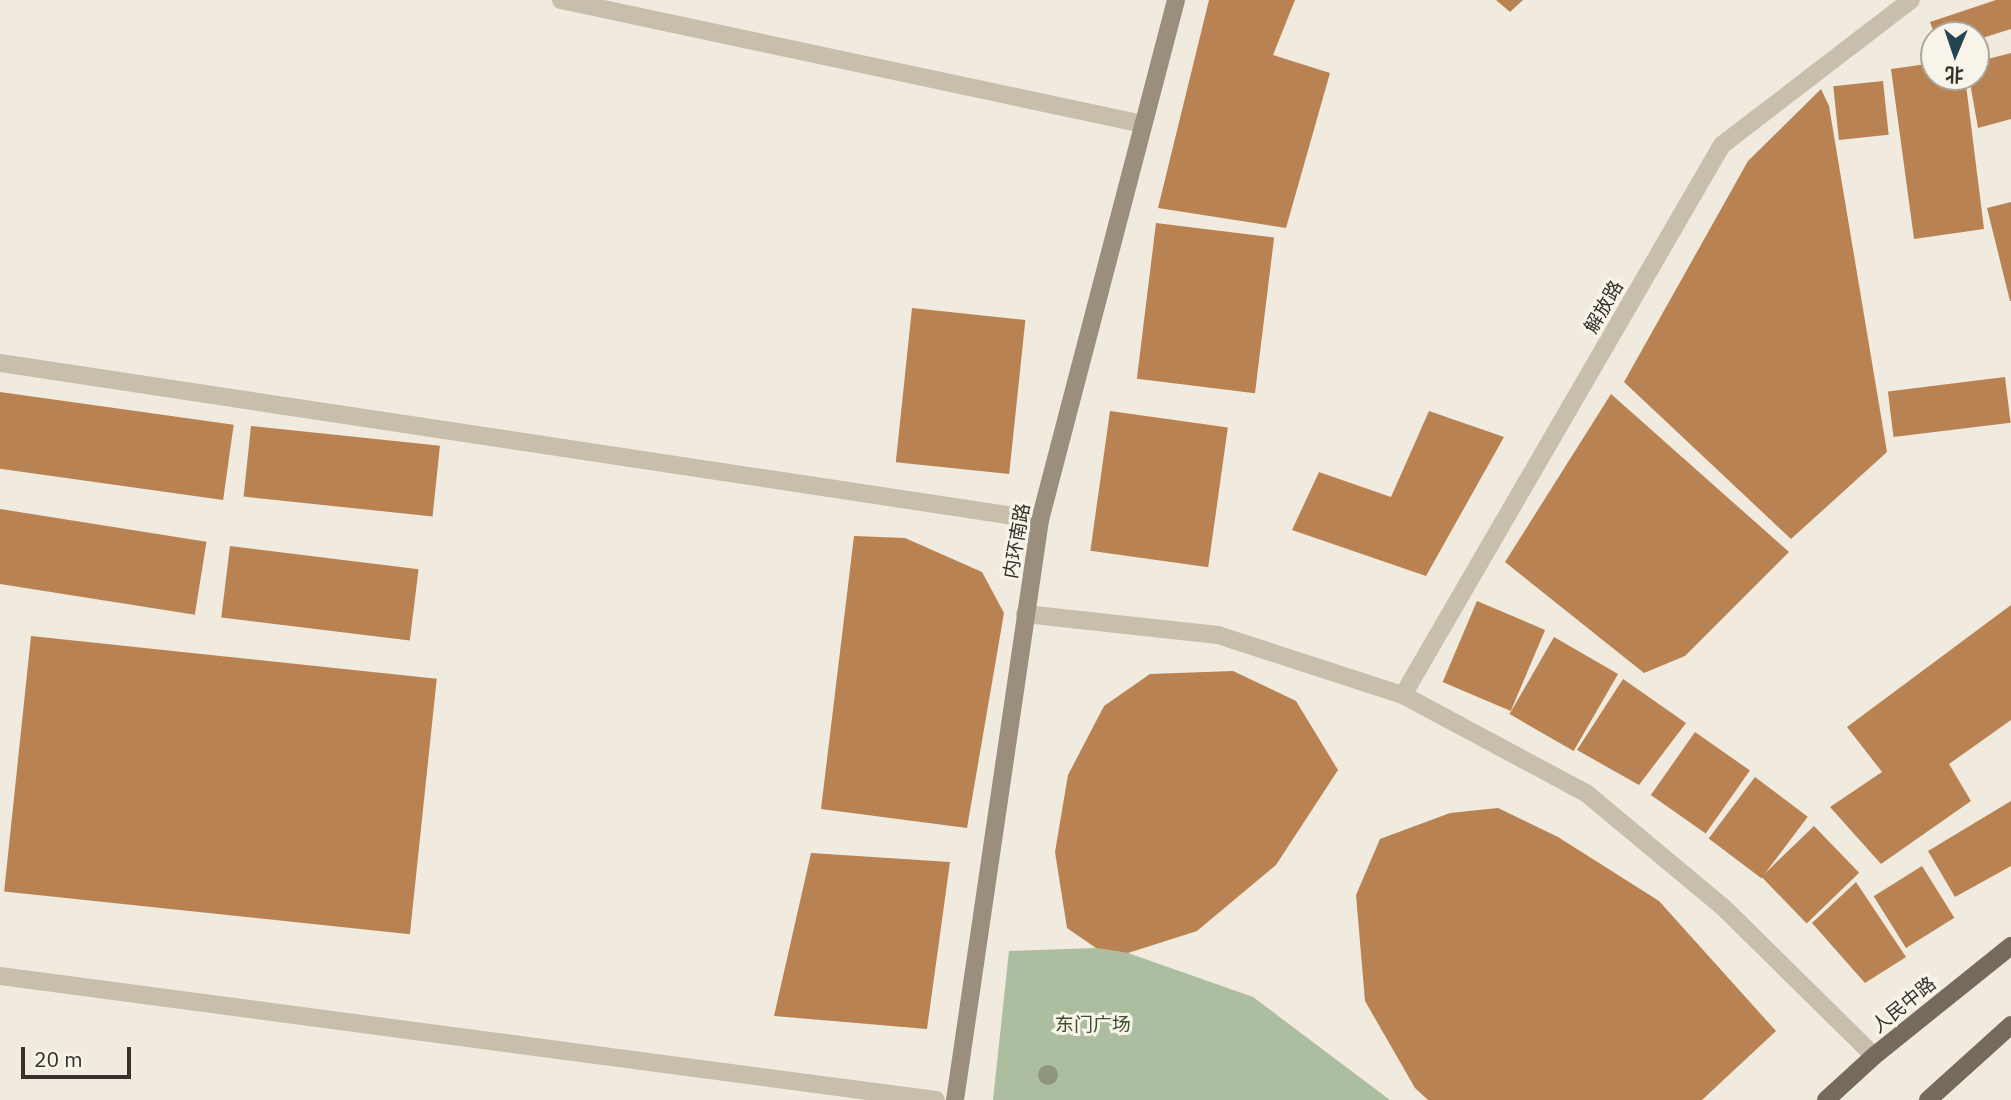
<!DOCTYPE html>
<meta charset="utf-8">
<style>
body{margin:0}
#map{position:relative;width:2011px;height:1100px;overflow:hidden;background:#f0ebde;font-family:"IBM Plex Sans","Noto Sans SC",sans-serif}
div>[style]{position:absolute}
[style*='--x']{left:calc(var(--x)*1px);top:calc(var(--y)*1px);width:calc(var(--w)*1px);rotate:calc(var(--a)*1deg)}
.green>*{inset:0;background:#adbd9f}
.building>*{inset:0;background:#b98253;transform-origin:0 0}
.street>*{height:18px;margin:-9px;padding:0 9px;transform-origin:9px;border-radius:9px;background:#c7beab}
.secondary>*{height:18px;margin:-9px;padding:0 9px;transform-origin:9px;border-radius:9px;background:#9a8e7d}
.primary>*{height:18px;margin:-9px;padding:0 9px;transform-origin:9px;border-radius:9px;background:#756a5c}
.trees>*{width:20px;height:20px;margin:-10px;border-radius:50%;background:#8e967e}
span{translate:-50% -50%;white-space:nowrap;text-align:center;line-height:1.15;-webkit-text-stroke:6px #f8f4ea;paint-order:stroke}
.street-label{font-size:19px;color:#353029}
.park-label{font-size:19px;color:#3d5130}
.north{position:absolute;left:1920px;top:21px;width:70px;height:70px;box-sizing:border-box;background:#f8f4ea;border:2px solid #aaa69d;border-radius:50%;rotate:182deg;font-size:19px;font-weight:700;line-height:28px;text-align:center;color:#353029}
.north::after{content:'';display:block;margin:auto;width:24px;height:32px;background:#234552;clip-path:polygon(50% 0,100% 100%,50% 72%,0 100%)}
.scale{position:absolute;left:21px;top:1047px;width:110px;height:32px;box-sizing:border-box;border:4px solid #353029;border-top:0;padding-left:9px;font-size:21px;line-height:24px;white-space:nowrap;color:#353029;-webkit-text-stroke:5px #f8f4ea;paint-order:stroke}
</style>
<div id="map">
<div class="green">
<i style="clip-path:polygon(1096px 948px,1128px 953px,1253px 997px,1390px 1100px,993px 1100px,1009px 951px)"></i>
</div>
<div class="building">
<i style="clip-path:polygon(1209px 0,1295px 0,1273px 55px,1330px 73px,1286px 228px,1158px 208px)"></i>
<i style="clip-path:polygon(1496px 0,1523px 0,1510px 12px)"></i>
<i style="clip-path:polygon(1996px 0,2011px 0,2011px 29px,1976px 40px,1976px 35px,1935px 35px,1930px 22px)"></i>
<i style="clip-path:polygon(2011px 53px,2011px 119px,1978px 128px,1969px 77px,1976px 77px,1976px 62px)"></i>
<i style="clip-path:polygon(1934px 63px,1934px 77px,1965px 77px,1984px 229px,1914px 239px,1891px 69px)"></i>
<i style="left:1883px;top:81px;width:54px;height:50px;rotate:84deg"></i>
<i style="clip-path:polygon(1821px 89px,1829px 106px,1887px 452px,1791px 539px,1624px 382px,1748px 161px)"></i>
<i style="clip-path:polygon(2011px 202px,2011px 301px,2010px 301px,1987px 208px)"></i>
<i style="left:1156px;top:223px;width:119px;height:157px;rotate:7deg"></i>
<i style="left:912px;top:308px;width:114px;height:155px;rotate:6deg"></i>
<i style="left:2005px;top:377px;width:46px;height:118px;rotate:83deg"></i>
<i style="left:0;top:392px;width:236px;height:76px;rotate:8deg"></i>
<i style="clip-path:polygon(1611px 394px,1789px 552px,1685px 656px,1644px 673px,1505px 562px)"></i>
<i style="left:1110px;top:411px;width:119px;height:141px;rotate:8deg"></i>
<i style="clip-path:polygon(1429px 411px,1504px 437px,1426px 576px,1292px 530px,1319px 472px,1391px 497px)"></i>
<i style="left:251px;top:426px;width:190px;height:71px;rotate:6deg"></i>
<i style="left:0;top:509px;width:209px;height:74px;rotate:9deg"></i>
<i style="clip-path:polygon(854px 536px,905px 538px,982px 572px,1004px 613px,967px 828px,821px 809px)"></i>
<i style="left:230px;top:546px;width:190px;height:72px;rotate:7deg"></i>
<i style="left:1477px;top:601px;width:74px;height:88px;rotate:23deg"></i>
<i style="clip-path:polygon(2011px 605px,2011px 720px,1949px 764px,1971px 801px,1881px 864px,1830px 807px,1882px 772px,1847px 727px)"></i>
<i style="left:31px;top:636px;width:408px;height:257px;rotate:6deg"></i>
<i style="left:1554px;top:637px;width:74px;height:89px;rotate:30deg"></i>
<i style="clip-path:polygon(1233px 671px,1296px 701px,1338px 770px,1276px 865px,1197px 931px,1128px 953px,1096px 948px,1067px 928px,1055px 852px,1068px 775px,1104px 706px,1150px 674px)"></i>
<i style="clip-path:polygon(1623px 679px,1686px 723px,1639px 785px,1577px 750px)"></i>
<i style="left:1695px;top:732px;width:67px;height:77px;rotate:35deg"></i>
<i style="left:1755px;top:777px;width:66px;height:77px;rotate:37deg"></i>
<i style="clip-path:polygon(2011px 801px,2011px 866px,1955px 897px,1928px 851px)"></i>
<i style="clip-path:polygon(1498px 808px,1558px 837px,1659px 901px,1776px 1031px,1702px 1100px,1428px 1100px,1415px 1088px,1365px 1001px,1356px 895px,1380px 839px,1450px 813px)"></i>
<i style="left:1814px;top:826px;width:65px;height:73px;rotate:46deg"></i>
<i style="clip-path:polygon(811px 853px,950px 862px,927px 1029px,774px 1016px)"></i>
<i style="left:1922px;top:866px;width:61px;height:57px;rotate:58deg"></i>
<i style="clip-path:polygon(1856px 882px,1906px 957px,1865px 983px,1812px 923px)"></i>
</div>
<div class="street">
<i style="--x:561;--y:0;--w:595;--a:12.03"></i>
<i style="--x:0;--y:363;--w:1052;--a:8.58"></i>
<i style="--x:1025;--y:614;--w:194;--a:6.2"></i>
<i style="--x:1218;--y:635;--w:194;--a:18"></i>
<i style="--x:1403;--y:695;--w:208;--a:28.2"></i>
<i style="--x:1586;--y:793;--w:178;--a:39.8"></i>
<i style="--x:1723;--y:907;--w:212;--a:44.6"></i>
<i style="--x:1403;--y:695;--w:636;--a:-59.89"></i>
<i style="--x:1722;--y:145;--w:238;--a:-37.5"></i>
<i style="--x:0;--y:976;--w:944;--a:7.55"></i>
</div>
<div class="secondary">
<i style="--x:955;--y:1100;--w:586;--a:-81.66"></i>
<i style="--x:1040;--y:520;--w:537;--a:-75.34"></i>
</div>
<div class="primary">
<i style="--x:1826;--y:1100;--w:65;--a:-42.5"></i>
<i style="--x:1874;--y:1056;--w:176;--a:-38.8"></i>
<i style="--x:1928;--y:1100;--w:112;--a:-42.1"></i>
</div>
<div class="trees">
<i style="left:1048px;top:1075px"></i>
</div>
<div class="street-label">
<span style="left:1604px;top:307px;rotate:-60deg">解放路</span>
<span style="left:1017px;top:541px;rotate:-80deg">内环南路</span>
<span style="left:1904px;top:1005px;rotate:-39deg">人民中路</span>
</div>
<div class="park-label">
<span style="left:1093px;top:1025px">东门广场</span>
</div>
<div class="north">北</div>
<div class="scale">20 m</div>
</div>
